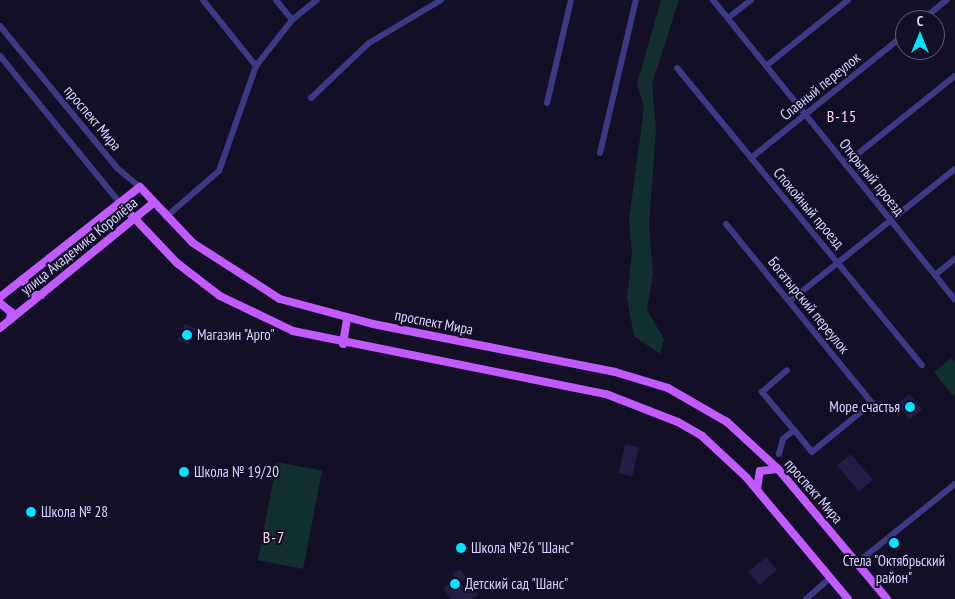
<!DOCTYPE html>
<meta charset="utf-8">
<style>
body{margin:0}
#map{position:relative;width:955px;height:599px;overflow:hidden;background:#130f26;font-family:"PT Sans Narrow",sans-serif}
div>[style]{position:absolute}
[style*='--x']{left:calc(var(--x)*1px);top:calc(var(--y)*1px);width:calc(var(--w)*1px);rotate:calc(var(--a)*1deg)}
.green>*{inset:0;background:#12302f;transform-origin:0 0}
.building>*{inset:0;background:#241b47;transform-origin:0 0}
.minor>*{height:6px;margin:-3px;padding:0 3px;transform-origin:3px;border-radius:3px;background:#3d3a85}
.major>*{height:8px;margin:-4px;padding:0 4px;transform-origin:4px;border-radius:4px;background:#c25bff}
.dots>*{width:14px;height:14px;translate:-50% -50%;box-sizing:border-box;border:2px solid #130f26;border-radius:50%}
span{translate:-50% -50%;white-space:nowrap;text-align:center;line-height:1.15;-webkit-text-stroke:4px #130f26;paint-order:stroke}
.street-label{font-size:15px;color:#d9d4ff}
.poi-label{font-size:15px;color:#d9d4ff}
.left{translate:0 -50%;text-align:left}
.right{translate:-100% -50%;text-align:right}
.neighbourhood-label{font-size:16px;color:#ffd6f0;letter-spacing:1px}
.north{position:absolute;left:895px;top:10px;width:50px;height:50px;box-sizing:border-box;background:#130f26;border:1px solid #625e7d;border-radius:50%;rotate:0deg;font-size:14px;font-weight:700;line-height:20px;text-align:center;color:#d9d4ff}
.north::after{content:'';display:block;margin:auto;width:18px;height:22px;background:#00e5ff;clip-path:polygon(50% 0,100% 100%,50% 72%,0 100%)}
</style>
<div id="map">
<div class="green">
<i style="clip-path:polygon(661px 0,679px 0,652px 84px,656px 129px,649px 225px,653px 274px,647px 310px,664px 339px,660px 354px,634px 336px,627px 298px,632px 254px,629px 220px,644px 107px,637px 84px)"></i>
<i style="clip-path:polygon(951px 358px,955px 363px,955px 398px,934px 372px)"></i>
<i style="left:277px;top:462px;width:46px;height:100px;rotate:11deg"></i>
</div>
<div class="building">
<i style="left:185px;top:324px;width:12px;height:17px;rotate:24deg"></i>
<i style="left:910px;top:394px;width:20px;height:16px;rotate:53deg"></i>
<i style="left:625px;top:444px;width:14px;height:30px;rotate:12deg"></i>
<i style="left:851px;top:454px;width:34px;height:18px;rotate:50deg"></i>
<i style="left:766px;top:557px;width:17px;height:23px;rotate:50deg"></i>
<i style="clip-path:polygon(460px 569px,466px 578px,460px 582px,465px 590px,472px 585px,479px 594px,472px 599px,451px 599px,443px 588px,456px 579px,452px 574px)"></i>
</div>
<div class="minor">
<i style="--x:203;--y:0;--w:85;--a:51.2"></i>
<i style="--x:276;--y:0;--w:26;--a:51"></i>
<i style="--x:713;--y:0;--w:385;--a:51.1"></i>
<i style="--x:728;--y:18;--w:29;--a:-38"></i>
<i style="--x:922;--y:20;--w:32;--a:-39"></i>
<i style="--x:0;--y:26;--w:184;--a:50.5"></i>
<i style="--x:117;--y:168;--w:30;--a:40"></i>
<i style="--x:0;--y:56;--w:190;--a:50.8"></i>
<i style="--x:766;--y:66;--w:105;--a:-38.8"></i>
<i style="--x:677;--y:68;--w:385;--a:50.5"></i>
<i style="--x:311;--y:98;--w:80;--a:-43.5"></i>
<i style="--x:369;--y:43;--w:84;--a:-30.8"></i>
<i style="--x:547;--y:103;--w:106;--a:-76.9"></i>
<i style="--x:600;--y:153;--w:157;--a:-76.8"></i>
<i style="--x:751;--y:158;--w:198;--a:-38.8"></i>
<i style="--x:845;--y:164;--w:141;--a:-38.7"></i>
<i style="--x:166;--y:217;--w:70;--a:-41"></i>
<i style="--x:219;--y:171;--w:111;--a:-70.6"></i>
<i style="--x:256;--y:66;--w:58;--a:-52"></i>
<i style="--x:292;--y:20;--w:32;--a:-39"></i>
<i style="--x:726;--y:224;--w:231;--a:50.8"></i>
<i style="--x:872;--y:403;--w:77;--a:140.8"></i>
<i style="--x:812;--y:452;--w:28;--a:-129"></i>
<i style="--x:935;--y:275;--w:26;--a:-39"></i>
<i style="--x:790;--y:301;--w:211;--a:-38.7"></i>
<i style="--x:779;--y:454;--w:16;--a:-75"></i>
<i style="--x:783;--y:439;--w:14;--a:-39"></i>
<i style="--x:794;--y:430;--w:50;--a:-130.1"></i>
<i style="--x:762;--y:392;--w:33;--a:-41"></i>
<i style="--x:857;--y:563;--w:126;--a:-38.9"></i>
<i style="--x:806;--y:599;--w:32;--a:-41"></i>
</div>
<div class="major">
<i style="--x:120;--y:203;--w:83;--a:46.5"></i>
<i style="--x:177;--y:263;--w:54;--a:37.5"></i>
<i style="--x:220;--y:296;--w:81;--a:25.6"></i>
<i style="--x:293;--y:331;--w:319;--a:11.4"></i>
<i style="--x:606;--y:394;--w:77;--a:21.3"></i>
<i style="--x:678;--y:422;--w:28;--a:30"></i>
<i style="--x:702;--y:436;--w:60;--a:43"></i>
<i style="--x:746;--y:477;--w:159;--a:50.1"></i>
<i style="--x:23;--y:279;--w:18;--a:61"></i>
<i style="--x:32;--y:295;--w:9;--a:0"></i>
<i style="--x:0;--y:297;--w:178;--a:-38.2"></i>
<i style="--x:140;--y:187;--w:77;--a:46.6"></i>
<i style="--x:193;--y:243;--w:103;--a:32.8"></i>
<i style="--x:280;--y:299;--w:96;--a:15"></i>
<i style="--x:373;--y:324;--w:247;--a:11.2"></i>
<i style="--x:615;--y:372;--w:55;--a:16.8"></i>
<i style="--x:668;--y:388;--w:68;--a:30"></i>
<i style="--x:727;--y:422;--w:69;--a:42.7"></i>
<i style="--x:778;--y:469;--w:170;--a:50"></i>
<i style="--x:0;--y:303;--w:14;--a:39"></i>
<i style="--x:11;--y:312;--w:8;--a:97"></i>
<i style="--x:0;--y:328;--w:198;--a:-39.2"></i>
<i style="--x:343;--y:344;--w:26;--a:-81"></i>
<i style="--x:757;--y:489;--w:18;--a:-81"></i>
<i style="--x:760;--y:471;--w:18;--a:-6"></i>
</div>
<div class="dots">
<i style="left:187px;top:335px;background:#00e5ff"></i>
<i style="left:910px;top:407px;background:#00e5ff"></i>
<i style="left:184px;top:472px;background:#00e5ff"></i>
<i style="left:31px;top:512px;background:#00e5ff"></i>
<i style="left:894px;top:543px;background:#00e5ff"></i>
<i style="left:461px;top:548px;background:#00e5ff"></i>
<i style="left:455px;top:584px;background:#00e5ff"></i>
</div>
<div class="street-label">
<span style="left:820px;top:86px;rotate:-39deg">Славный переулок</span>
<span style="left:93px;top:118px;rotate:50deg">проспект Мира</span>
<span style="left:872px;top:177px;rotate:51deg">Открытый проезд</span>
<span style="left:809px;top:208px;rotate:50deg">Спокойный проезд</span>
<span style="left:79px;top:246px;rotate:-39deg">улица Академика Королёва</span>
<span style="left:809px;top:305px;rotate:51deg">Богатырский переулок</span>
<span style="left:434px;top:322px;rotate:11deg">проспект Мира</span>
<span style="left:814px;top:491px;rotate:49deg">проспект Мира</span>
</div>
<div class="poi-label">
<span class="left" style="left:197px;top:335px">Магазин "Арго"</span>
<span class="right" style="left:900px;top:407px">Море счастья</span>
<span class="left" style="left:194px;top:472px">Школа № 19/20</span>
<span class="left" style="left:41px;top:512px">Школа № 28</span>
<span class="left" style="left:471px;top:548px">Школа №26 "Шанс"</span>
<span style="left:894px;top:569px">Стела "Октябрьский<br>район"</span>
<span class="left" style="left:465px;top:584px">Детский сад "Шанс"</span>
</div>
<div class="neighbourhood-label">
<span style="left:842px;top:116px">В-15</span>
<span style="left:274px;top:537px">В-7</span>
</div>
<div class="north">С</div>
</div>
